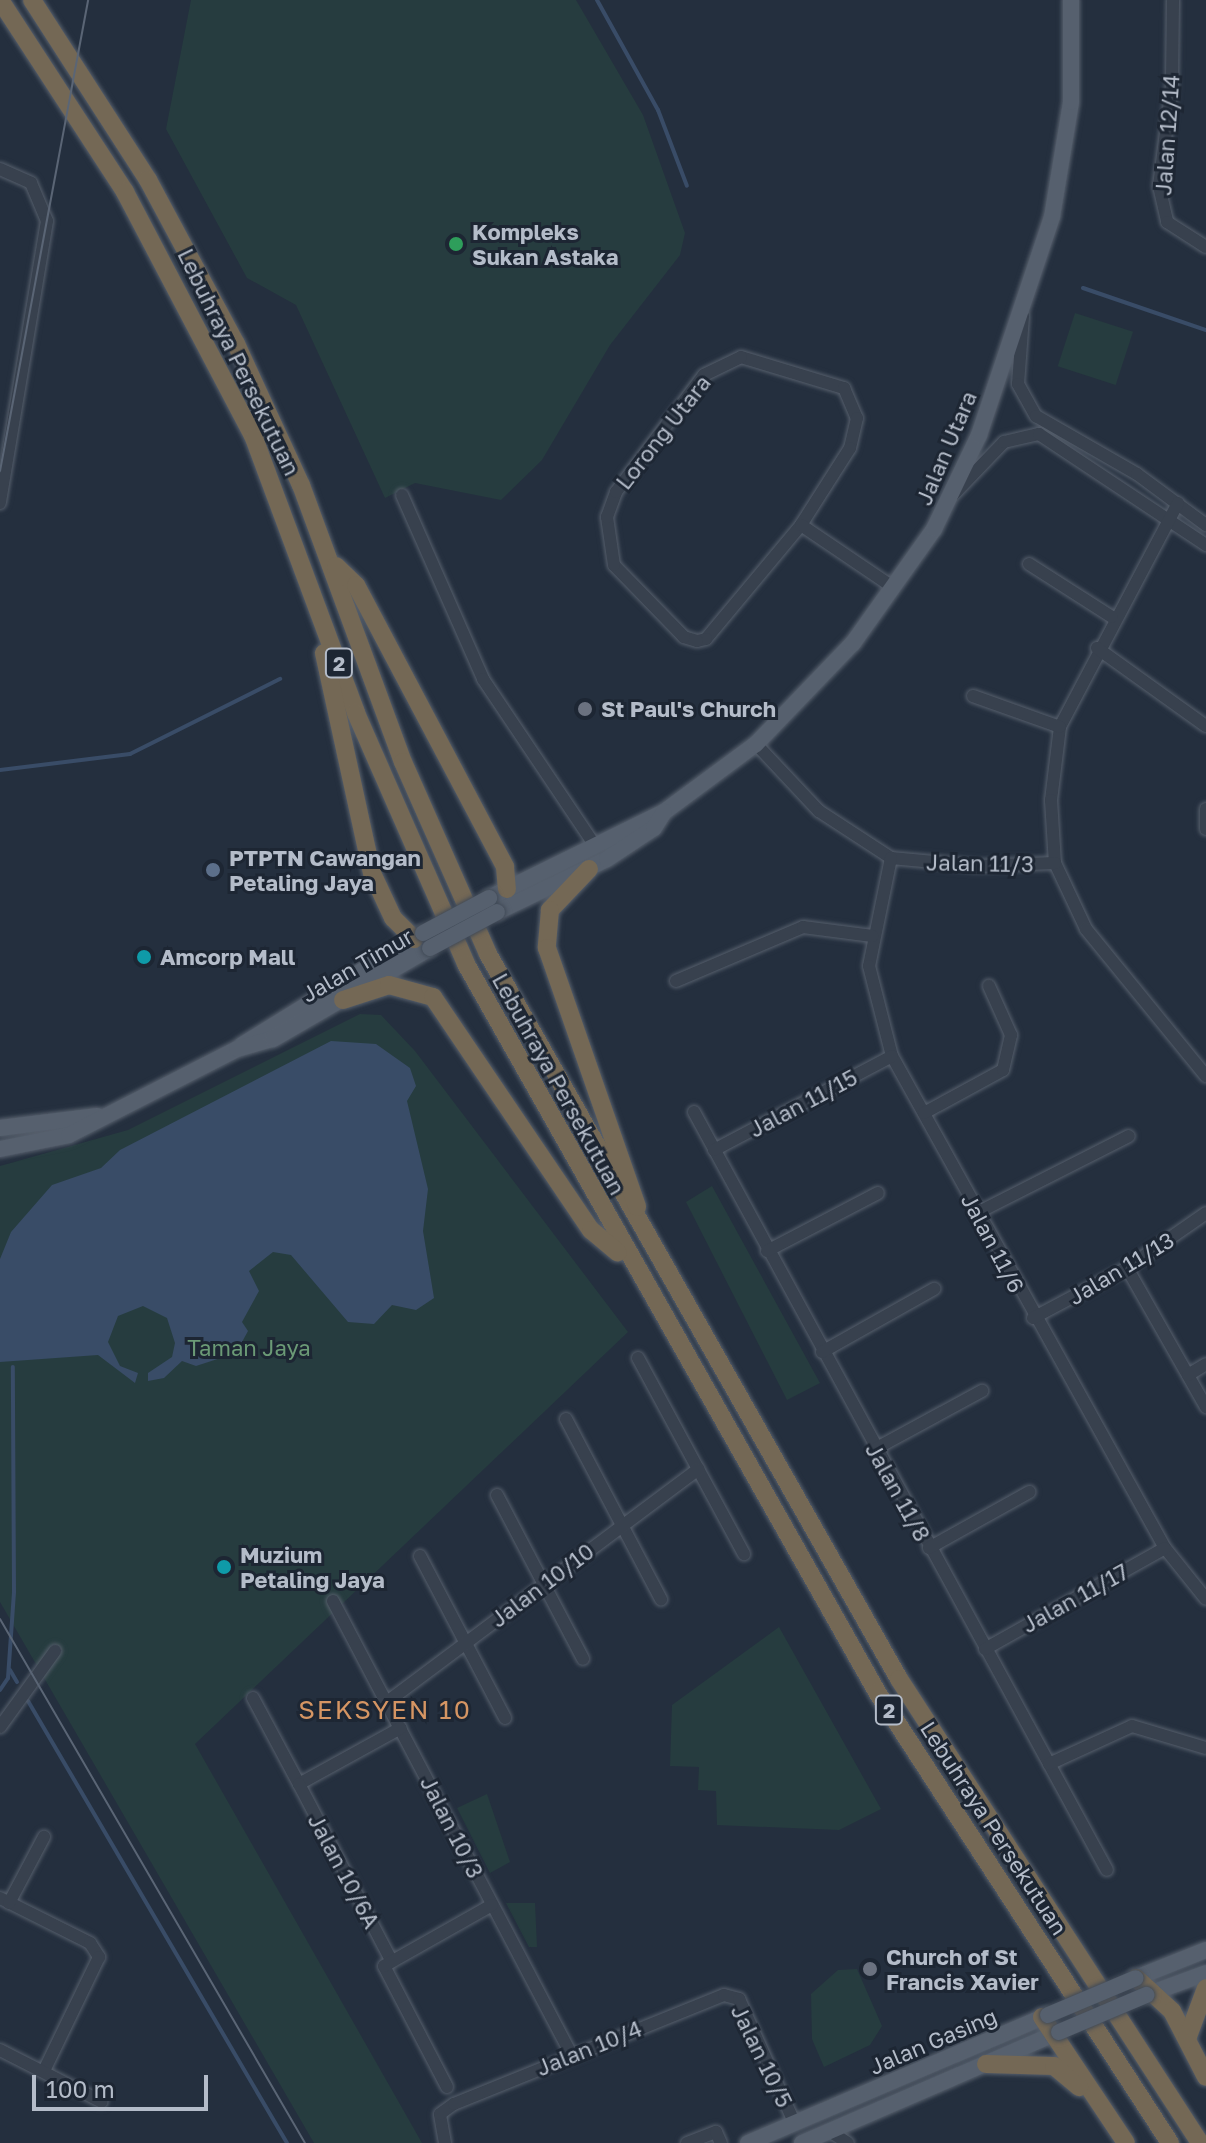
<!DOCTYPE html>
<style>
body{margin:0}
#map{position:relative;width:1206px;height:2143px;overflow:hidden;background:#242f3e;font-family:"Golos Text",sans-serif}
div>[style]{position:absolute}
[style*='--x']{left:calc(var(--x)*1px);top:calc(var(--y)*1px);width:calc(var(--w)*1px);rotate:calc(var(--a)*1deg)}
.green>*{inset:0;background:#263c3f;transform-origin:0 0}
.water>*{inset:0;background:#394c67}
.stream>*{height:4px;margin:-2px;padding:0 2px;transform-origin:2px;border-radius:2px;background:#394c67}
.roads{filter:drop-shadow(0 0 2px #565f6c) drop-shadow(0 0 2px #565f6c)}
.minor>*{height:12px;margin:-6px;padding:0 6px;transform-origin:6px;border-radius:6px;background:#38414e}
.major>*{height:16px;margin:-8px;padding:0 8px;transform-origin:8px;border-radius:8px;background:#56606e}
.highway>*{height:18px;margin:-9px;padding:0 9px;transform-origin:9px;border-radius:9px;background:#746855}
.tram>*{height:2px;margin:-1px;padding:0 1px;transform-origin:1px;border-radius:1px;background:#5a6575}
.bridges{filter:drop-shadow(0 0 2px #414a57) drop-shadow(0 0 2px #414a57)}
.major-bridge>*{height:16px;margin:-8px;padding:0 8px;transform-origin:8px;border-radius:8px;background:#56606e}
.dots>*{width:22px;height:22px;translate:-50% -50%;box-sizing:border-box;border:4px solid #1d2633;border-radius:50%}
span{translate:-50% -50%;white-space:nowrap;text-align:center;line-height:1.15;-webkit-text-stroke:6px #1d2633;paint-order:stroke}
.shield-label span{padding:2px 6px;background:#1d2633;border:2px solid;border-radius:6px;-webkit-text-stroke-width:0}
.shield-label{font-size:20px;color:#b4bcc9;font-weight:700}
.street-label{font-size:22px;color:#b4bcc9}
.poi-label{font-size:22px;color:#b4bcc9;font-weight:700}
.left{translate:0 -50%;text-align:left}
.park-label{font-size:22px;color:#6b9a76}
.quarter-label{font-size:26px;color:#d59563;letter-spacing:2px}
.scale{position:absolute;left:32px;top:2075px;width:176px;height:36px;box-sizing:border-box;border:4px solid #b4bcc9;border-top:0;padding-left:10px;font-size:24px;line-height:28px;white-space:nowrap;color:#b4bcc9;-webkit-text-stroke:6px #1d2633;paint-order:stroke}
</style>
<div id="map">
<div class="green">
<i style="clip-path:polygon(191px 0,576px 0,643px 115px,685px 233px,680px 255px,610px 345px,542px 460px,501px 500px,415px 483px,385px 498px,296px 305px,247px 278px,166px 129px)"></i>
<i style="left:1075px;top:313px;width:61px;height:56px;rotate:18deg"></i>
<i style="clip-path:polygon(360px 1014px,381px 1015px,415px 1051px,628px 1332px,195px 1744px,422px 2143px,314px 2143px,0 1602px,0 1166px,128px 1130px)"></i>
<i style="clip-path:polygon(712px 1186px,820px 1383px,787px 1400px,686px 1202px)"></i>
<i style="clip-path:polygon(779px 1627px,881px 1809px,839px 1830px,717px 1825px,716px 1791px,698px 1790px,699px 1767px,670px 1766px,672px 1705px)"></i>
<i style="clip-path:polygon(487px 1794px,510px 1862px,490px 1873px,457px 1808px)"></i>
<i style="clip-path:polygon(506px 1903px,535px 1903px,537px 1947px,529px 1947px)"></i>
<i style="clip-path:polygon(857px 1969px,882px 2026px,870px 2045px,824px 2067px,812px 2039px,811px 1994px,838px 1970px)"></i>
</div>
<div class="water">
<i style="clip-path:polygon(331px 1041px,376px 1044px,410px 1068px,416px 1086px,407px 1101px,428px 1189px,423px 1231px,434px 1298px,416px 1310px,392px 1305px,374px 1324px,348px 1322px,291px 1255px,273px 1252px,249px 1271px,259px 1291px,242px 1322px,248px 1331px,236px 1353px,196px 1366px,182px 1361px,164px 1378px,148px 1381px,148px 1373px,172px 1357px,175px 1343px,167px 1318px,143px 1306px,118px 1316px,108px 1342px,120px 1366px,138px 1373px,135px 1383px,98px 1355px,0 1362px,0 1259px,11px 1232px,52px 1185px,101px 1168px,120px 1150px)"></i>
</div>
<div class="stream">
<i style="--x:597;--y:0;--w:126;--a:61"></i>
<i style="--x:658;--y:110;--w:81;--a:69.1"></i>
<i style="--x:1083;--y:288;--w:130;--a:18.9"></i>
<i style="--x:0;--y:770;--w:131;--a:-7"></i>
<i style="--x:130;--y:754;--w:168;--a:-26.6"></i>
<i style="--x:10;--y:1670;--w:14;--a:60"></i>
<i style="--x:0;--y:1690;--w:14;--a:-56"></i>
<i style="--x:8;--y:1678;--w:86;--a:-86"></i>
<i style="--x:14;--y:1592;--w:225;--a:-90.3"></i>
<i style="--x:28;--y:1701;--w:512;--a:59.63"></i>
</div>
<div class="roads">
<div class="minor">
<i style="--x:1173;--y:0;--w:86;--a:90.7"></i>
<i style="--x:1172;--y:86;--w:101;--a:97.4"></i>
<i style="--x:1159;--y:186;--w:37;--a:77"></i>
<i style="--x:1167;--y:222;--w:46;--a:32.7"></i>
<i style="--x:0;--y:169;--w:34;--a:24"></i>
<i style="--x:31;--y:183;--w:41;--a:67.2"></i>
<i style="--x:47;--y:221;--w:286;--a:99.5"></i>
<i style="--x:1023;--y:316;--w:68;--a:94.2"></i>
<i style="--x:1018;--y:384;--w:37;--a:61"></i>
<i style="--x:1036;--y:416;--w:116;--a:29.9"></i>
<i style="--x:1137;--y:474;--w:86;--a:36.5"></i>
<i style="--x:741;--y:357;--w:108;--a:16.8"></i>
<i style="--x:844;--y:388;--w:33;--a:67"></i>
<i style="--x:857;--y:418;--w:31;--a:103"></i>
<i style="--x:850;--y:448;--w:91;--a:122.5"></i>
<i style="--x:801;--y:525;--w:148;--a:129.8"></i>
<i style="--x:706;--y:639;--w:9;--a:167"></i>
<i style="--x:697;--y:641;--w:14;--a:-163"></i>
<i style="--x:684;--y:637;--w:100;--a:-134.2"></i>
<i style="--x:614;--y:565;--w:49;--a:-98.3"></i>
<i style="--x:607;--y:517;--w:27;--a:-70"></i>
<i style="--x:616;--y:492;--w:146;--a:-53.1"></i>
<i style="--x:704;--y:375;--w:41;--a:-25.9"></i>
<i style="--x:402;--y:495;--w:201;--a:66.2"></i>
<i style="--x:483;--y:679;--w:197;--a:56.1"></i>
<i style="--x:953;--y:495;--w:74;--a:-46.1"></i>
<i style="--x:1004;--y:442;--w:36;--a:-13"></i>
<i style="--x:1039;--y:434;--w:201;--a:33.6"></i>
<i style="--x:1178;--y:503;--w:253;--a:117.8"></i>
<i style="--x:1060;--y:727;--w:74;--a:97"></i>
<i style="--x:1051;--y:800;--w:63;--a:86.4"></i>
<i style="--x:1055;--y:863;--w:73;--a:64.8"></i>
<i style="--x:1086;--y:929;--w:190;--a:50.8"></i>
<i style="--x:801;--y:525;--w:112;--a:34.1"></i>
<i style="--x:1029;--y:564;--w:98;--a:32.6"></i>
<i style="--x:1097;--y:648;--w:134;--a:35.6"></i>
<i style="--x:973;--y:696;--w:92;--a:19.6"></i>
<i style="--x:756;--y:744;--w:92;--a:46.8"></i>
<i style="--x:819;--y:811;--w:86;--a:33.1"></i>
<i style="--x:891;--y:858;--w:86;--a:5.3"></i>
<i style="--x:977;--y:866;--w:78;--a:-2.2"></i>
<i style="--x:1206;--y:809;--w:20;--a:90"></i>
<i style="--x:891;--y:858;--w:110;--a:101.5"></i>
<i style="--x:869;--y:966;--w:93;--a:75.7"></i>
<i style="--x:892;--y:1056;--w:563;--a:60.98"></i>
<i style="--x:1165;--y:1548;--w:65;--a:51.2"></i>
<i style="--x:676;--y:981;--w:138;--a:-23"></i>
<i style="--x:803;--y:927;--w:70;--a:7.4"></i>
<i style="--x:694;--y:1112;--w:863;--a:61.42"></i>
<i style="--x:924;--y:1113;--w:90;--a:-28.6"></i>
<i style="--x:1003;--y:1070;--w:36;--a:-77"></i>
<i style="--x:1011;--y:1035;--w:54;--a:-114.2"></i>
<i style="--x:714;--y:1150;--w:201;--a:-27.8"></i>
<i style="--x:977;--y:1213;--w:170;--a:-26.9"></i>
<i style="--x:767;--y:1251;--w:125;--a:-27.6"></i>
<i style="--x:1127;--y:1268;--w:160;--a:60.4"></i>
<i style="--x:1033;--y:1318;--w:106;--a:-28"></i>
<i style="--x:1127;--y:1268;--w:96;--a:-34.8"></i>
<i style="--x:822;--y:1352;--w:129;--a:-29.4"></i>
<i style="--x:638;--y:1358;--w:223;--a:61.6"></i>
<i style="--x:1188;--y:1375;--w:21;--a:-31"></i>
<i style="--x:566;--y:1419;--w:204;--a:62.2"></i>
<i style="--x:875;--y:1449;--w:122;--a:-28.5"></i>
<i style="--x:497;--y:1495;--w:185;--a:62.3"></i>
<i style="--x:929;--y:1548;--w:115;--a:-29.2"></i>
<i style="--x:420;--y:1556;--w:183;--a:62.3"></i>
<i style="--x:333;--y:1601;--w:512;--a:62.28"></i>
<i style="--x:985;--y:1649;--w:206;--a:-29.3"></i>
<i style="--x:253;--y:1698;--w:98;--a:61.9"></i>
<i style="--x:299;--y:1784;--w:116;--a:-28.8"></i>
<i style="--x:387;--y:1702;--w:389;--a:-36.8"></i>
<i style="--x:0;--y:1727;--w:94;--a:-54.1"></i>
<i style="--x:1049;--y:1764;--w:91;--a:-24.6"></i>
<i style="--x:1132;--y:1726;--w:77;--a:16.6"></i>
<i style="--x:299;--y:1784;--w:196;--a:62.4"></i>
<i style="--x:0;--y:1898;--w:101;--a:26.6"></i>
<i style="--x:90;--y:1943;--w:17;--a:57"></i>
<i style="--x:99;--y:1957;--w:127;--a:115.8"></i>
<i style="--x:9;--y:1903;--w:75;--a:-62.1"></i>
<i style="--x:0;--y:2050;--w:114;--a:27"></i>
<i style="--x:447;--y:2087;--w:136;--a:-117.5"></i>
<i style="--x:384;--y:1966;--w:124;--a:-29.5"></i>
<i style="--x:831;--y:2132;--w:20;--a:33"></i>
<i style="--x:445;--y:2143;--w:29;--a:-100"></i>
<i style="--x:440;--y:2114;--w:17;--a:-36"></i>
<i style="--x:454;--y:2104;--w:291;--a:-22"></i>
<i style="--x:724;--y:1995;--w:16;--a:15"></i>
<i style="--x:739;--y:1999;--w:137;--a:65.9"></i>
<i style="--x:687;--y:2143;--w:31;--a:-21"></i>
<i style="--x:716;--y:2132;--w:12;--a:66"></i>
</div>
<div class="major">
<i style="--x:489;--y:898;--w:195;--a:-26.2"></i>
<i style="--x:664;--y:812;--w:114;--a:-36.5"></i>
<i style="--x:756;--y:744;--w:140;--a:-46.2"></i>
<i style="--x:853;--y:643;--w:140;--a:-54.6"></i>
<i style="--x:934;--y:529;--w:104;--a:-64.4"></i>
<i style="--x:979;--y:435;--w:230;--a:-71.5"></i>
<i style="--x:1052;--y:217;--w:117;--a:-80.6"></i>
<i style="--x:1071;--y:102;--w:102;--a:-90"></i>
<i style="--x:497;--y:912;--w:122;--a:-25.7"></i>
<i style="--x:607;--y:859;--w:56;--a:-33.4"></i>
<i style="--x:654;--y:828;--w:19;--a:-58"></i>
<i style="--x:242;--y:1045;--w:211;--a:-31.7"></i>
<i style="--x:0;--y:1128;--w:98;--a:-7.1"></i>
<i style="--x:0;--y:1149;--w:70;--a:-11.5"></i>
<i style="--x:69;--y:1135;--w:189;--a:-27.1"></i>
<i style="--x:237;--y:1049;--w:37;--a:-16"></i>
<i style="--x:273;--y:1039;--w:181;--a:-30.1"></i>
<i style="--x:1136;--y:1978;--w:75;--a:-21.8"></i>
<i style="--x:1146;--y:1995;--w:64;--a:-20.1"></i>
<i style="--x:748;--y:2143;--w:326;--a:-23.1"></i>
<i style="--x:802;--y:2143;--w:280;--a:-23.4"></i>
</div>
<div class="highway">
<i style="--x:0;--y:0;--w:229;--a:56.9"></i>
<i style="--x:125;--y:192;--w:278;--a:62.3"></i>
<i style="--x:254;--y:438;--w:293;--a:69.6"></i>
<i style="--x:356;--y:713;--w:274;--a:66.3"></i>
<i style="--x:466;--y:964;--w:836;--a:60.55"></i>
<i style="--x:877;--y:1692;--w:538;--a:56.99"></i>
<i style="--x:32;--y:0;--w:214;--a:57.2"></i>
<i style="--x:148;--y:180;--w:186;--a:61.8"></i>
<i style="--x:236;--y:344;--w:155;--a:65.3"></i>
<i style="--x:301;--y:485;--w:295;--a:69.8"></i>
<i style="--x:403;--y:762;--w:210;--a:66.1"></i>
<i style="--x:488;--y:954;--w:833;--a:60.45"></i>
<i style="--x:899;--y:1679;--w:553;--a:57.03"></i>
<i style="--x:336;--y:566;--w:28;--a:44"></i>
<i style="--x:356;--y:585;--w:319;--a:62.1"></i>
<i style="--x:505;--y:867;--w:22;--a:85"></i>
<i style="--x:324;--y:653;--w:225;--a:77.7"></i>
<i style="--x:372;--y:873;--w:50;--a:65"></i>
<i style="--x:393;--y:918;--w:30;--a:45"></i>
<i style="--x:589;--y:869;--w:57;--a:133.6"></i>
<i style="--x:550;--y:910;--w:38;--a:95"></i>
<i style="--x:547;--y:948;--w:274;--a:70.8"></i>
<i style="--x:343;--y:1000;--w:48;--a:-18.1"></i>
<i style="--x:389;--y:985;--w:46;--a:15.3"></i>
<i style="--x:433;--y:997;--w:282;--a:55.9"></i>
<i style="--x:591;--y:1230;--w:35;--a:40"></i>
<i style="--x:1136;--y:1978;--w:49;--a:42.5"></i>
<i style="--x:1172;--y:2011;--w:74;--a:62.7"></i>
<i style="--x:1042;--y:2017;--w:151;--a:56.3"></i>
<i style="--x:1187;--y:2039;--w:54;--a:-69.6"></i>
<i style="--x:986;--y:2064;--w:68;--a:1.7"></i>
<i style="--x:1054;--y:2066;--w:33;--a:40"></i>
</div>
</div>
<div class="tram">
<i style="--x:0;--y:471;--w:479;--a:-79.4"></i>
<i style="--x:0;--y:1619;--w:606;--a:59.8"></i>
</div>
<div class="bridges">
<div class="major-bridge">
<i style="--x:423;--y:933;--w:75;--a:-27.9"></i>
<i style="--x:430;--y:948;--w:76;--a:-28.2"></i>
<i style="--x:1048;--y:2015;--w:95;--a:-22.8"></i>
<i style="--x:1059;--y:2032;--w:95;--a:-23"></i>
</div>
</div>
<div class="dots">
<i style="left:456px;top:244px;background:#2e9e5b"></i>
<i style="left:585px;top:709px;background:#6b7280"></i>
<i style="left:213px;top:870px;background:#5c6f8a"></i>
<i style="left:144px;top:957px;background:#0f9aa8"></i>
<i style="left:224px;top:1567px;background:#0f9aa8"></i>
<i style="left:870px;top:1969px;background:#6b7280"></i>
</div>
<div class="shield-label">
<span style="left:339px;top:663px">2</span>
<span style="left:889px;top:1710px">2</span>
</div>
<div class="street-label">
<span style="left:1167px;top:135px;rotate:-86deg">Jalan 12/14</span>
<span style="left:239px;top:362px;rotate:64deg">Lebuhraya Persekutuan</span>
<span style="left:663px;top:432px;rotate:-52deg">Lorong Utara</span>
<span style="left:946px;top:448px;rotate:-67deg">Jalan Utara</span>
<span style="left:980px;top:863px;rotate:1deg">Jalan 11/3</span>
<span style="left:357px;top:965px;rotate:-30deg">Jalan Timur</span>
<span style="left:559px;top:1084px;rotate:61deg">Lebuhraya Persekutuan</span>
<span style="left:803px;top:1103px;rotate:-28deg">Jalan 11/15</span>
<span style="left:993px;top:1243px;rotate:62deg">Jalan 11/6</span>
<span style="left:1121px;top:1268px;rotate:-31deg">Jalan 11/13</span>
<span style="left:898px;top:1492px;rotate:61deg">Jalan 11/8</span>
<span style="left:542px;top:1585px;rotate:-37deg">Jalan 10/10</span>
<span style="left:1075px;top:1598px;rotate:-29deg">Jalan 11/17</span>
<span style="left:452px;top:1827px;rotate:63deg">Jalan 10/3</span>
<span style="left:994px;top:1828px;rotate:57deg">Lebuhraya Persekutuan</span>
<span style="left:344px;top:1871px;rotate:62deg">Jalan 10/6A</span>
<span style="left:933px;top:2041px;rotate:-23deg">Jalan Gasing</span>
<span style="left:589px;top:2048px;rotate:-22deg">Jalan 10/4</span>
<span style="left:762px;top:2056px;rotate:64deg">Jalan 10/5</span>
</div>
<div class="poi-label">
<span class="left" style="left:472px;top:244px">Kompleks<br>Sukan Astaka</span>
<span class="left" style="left:601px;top:709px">St Paul's Church</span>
<span class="left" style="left:229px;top:870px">PTPTN Cawangan<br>Petaling Jaya</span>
<span class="left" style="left:160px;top:957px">Amcorp Mall</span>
<span class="left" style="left:240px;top:1567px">Muzium<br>Petaling Jaya</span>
<span class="left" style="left:886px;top:1969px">Church of St<br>Francis Xavier</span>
</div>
<div class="park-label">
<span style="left:249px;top:1348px">Taman Jaya</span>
</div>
<div class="quarter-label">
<span style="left:385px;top:1710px">SEKSYEN 10</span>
</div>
<div class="scale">100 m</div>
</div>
